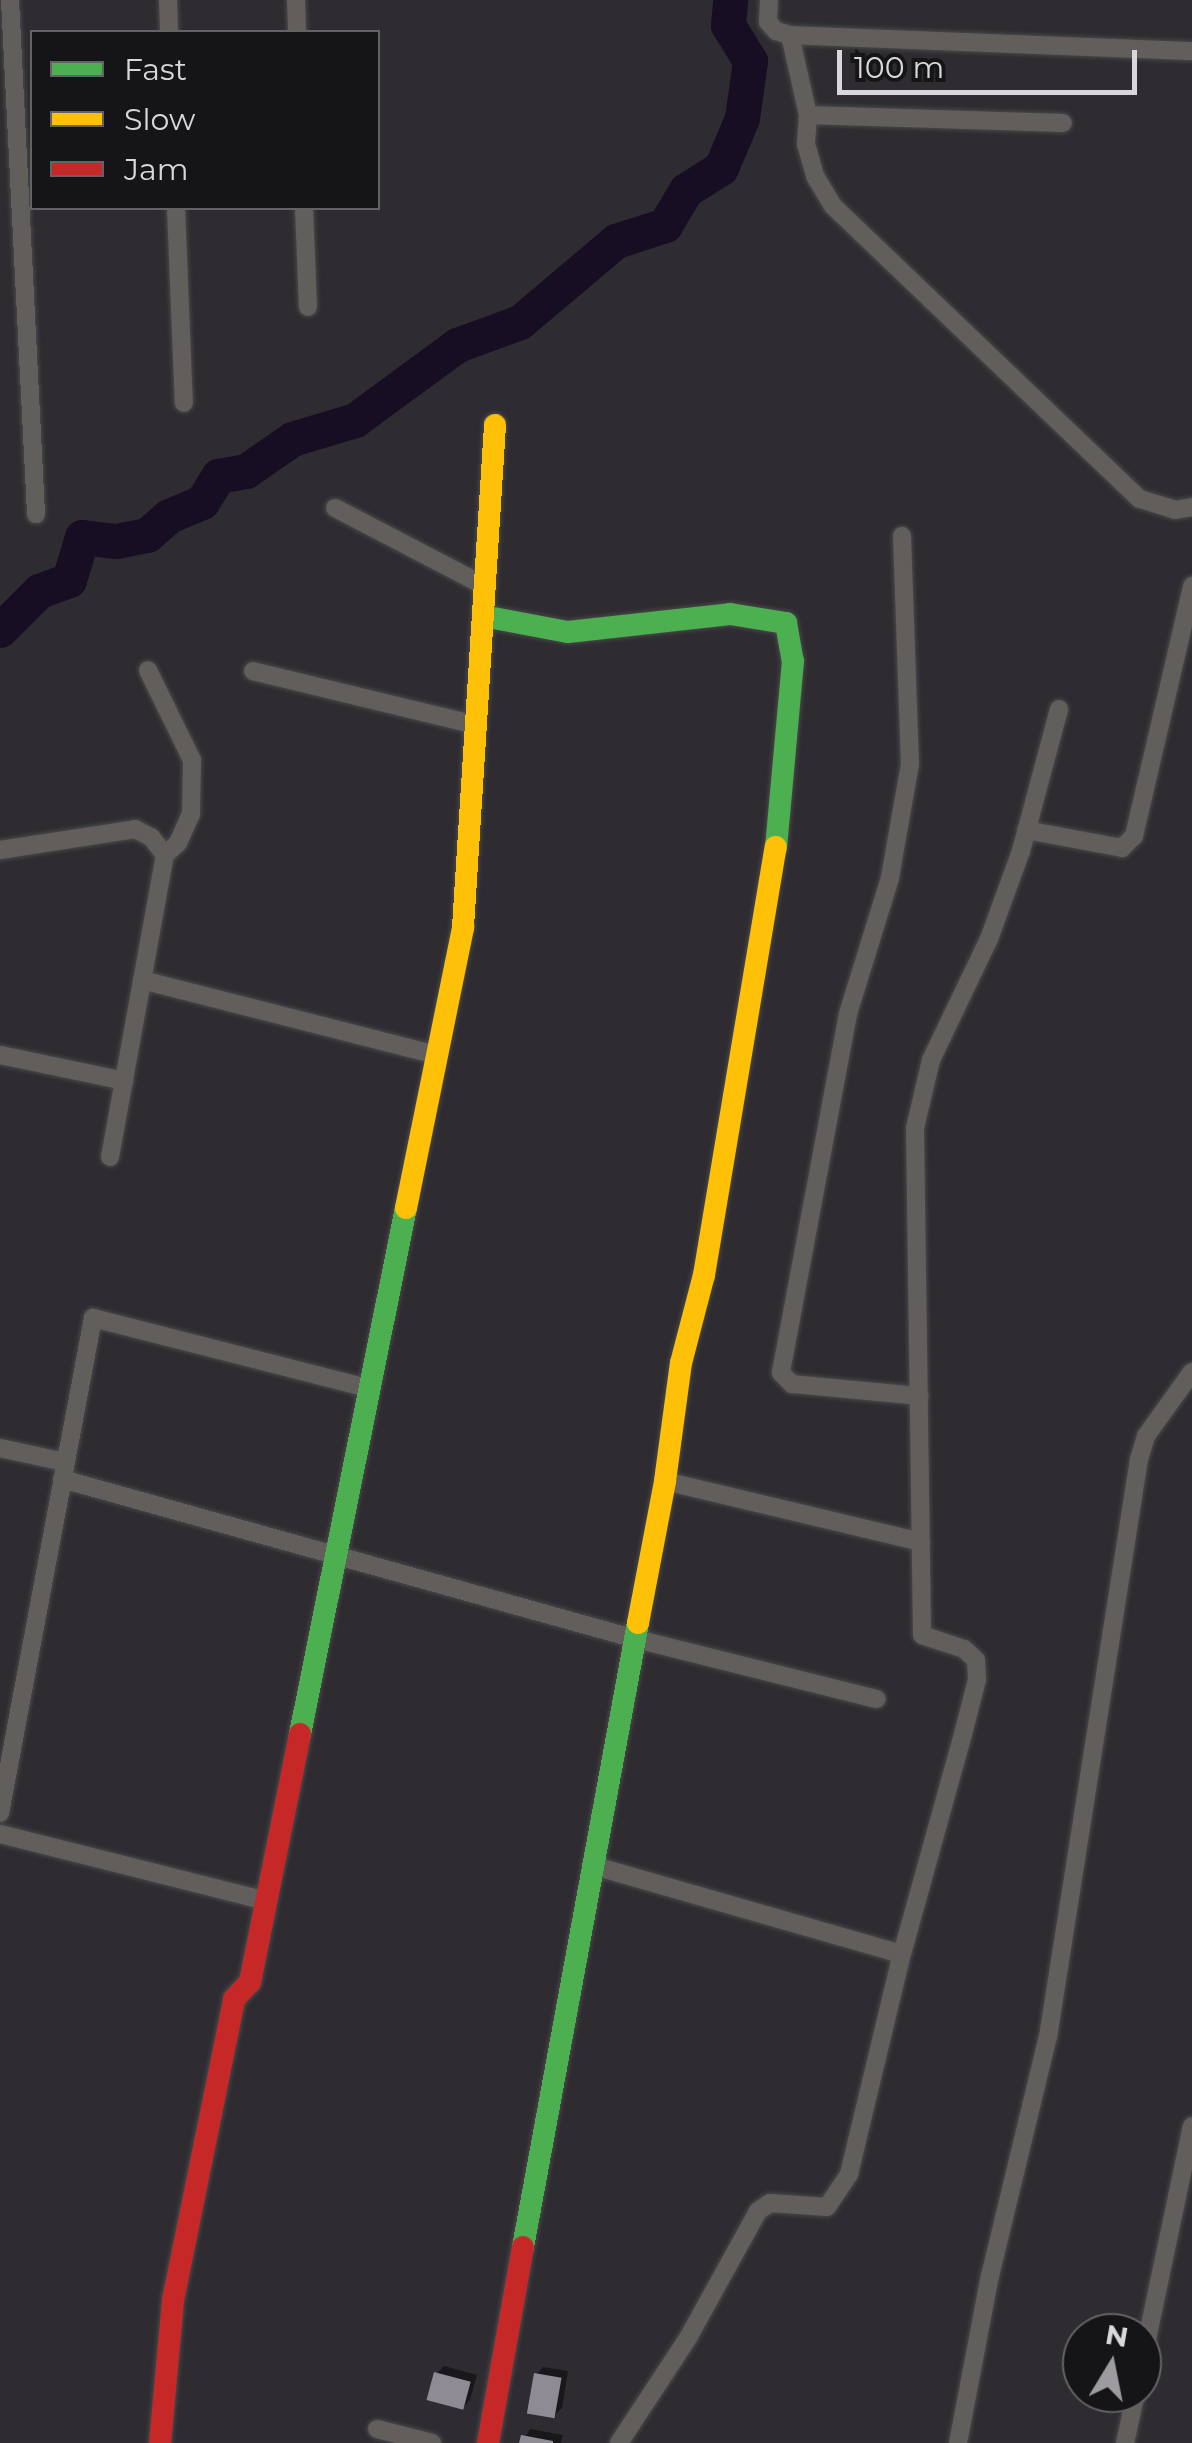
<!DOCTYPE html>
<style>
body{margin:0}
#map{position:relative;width:1192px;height:2443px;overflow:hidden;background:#2e2c30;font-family:Montserrat,sans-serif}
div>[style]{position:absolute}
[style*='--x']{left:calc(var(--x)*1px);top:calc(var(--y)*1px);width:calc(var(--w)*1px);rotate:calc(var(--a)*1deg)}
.shadow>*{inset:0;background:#0007}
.river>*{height:35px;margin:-17.5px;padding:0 17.5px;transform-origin:17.5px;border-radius:17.5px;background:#170e23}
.building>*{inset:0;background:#8f8b94;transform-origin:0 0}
.roads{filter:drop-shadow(0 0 2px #49484b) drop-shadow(0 0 2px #49484b)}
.street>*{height:18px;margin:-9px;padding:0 9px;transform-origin:9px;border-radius:9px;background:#625e5b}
.fast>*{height:22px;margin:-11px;padding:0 11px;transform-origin:11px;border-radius:11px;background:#4caf50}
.slow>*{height:22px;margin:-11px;padding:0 11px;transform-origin:11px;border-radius:11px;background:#ffc107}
.jam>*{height:22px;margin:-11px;padding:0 11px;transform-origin:11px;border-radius:11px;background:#c62828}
span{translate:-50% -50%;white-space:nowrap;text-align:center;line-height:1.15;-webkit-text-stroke:10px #151417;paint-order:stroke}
.legend{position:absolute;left:30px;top:30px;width:350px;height:180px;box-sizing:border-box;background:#151417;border:2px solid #636266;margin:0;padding:12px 18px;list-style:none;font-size:30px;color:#d9d7dc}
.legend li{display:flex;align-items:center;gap:20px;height:50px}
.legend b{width:50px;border:2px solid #636266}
.north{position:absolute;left:1062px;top:2313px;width:100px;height:100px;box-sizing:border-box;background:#151417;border:2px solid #636266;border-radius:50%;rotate:10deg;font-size:28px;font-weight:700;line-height:40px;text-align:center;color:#d9d7dc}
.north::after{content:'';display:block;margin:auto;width:35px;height:45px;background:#9d9ba0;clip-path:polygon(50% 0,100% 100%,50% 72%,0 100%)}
.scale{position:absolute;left:837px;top:50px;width:300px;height:45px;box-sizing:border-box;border:5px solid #d9d7dc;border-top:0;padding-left:12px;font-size:30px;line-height:35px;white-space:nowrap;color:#d9d7dc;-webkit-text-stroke:8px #151417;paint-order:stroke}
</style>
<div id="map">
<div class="shadow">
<i style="clip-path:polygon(444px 2366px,477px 2375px,470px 2400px,463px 2407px,437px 2373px)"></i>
<i style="clip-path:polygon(543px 2367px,568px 2371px,562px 2408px,555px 2415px,536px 2375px)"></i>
<i style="clip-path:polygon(530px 2429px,563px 2435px,561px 2443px,522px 2443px)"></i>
</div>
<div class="river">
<i style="--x:0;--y:630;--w:55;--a:-45"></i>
<i style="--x:39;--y:591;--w:32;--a:-20"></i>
<i style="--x:69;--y:580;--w:45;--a:-73.2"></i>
<i style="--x:82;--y:537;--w:34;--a:7"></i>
<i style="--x:116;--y:541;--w:32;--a:-11"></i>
<i style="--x:147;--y:535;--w:29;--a:-41"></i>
<i style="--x:169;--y:516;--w:36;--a:-23"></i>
<i style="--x:202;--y:502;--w:31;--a:-58"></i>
<i style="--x:218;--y:476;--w:28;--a:-10"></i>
<i style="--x:246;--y:471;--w:56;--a:-34.8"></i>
<i style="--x:292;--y:439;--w:66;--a:-16.8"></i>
<i style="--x:355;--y:420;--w:127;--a:-36.3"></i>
<i style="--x:457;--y:345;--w:67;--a:-20.1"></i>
<i style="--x:520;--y:322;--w:126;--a:-40.2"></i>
<i style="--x:616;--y:241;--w:52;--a:-18.1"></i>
<i style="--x:665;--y:225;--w:41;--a:-59"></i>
<i style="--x:686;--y:190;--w:41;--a:-32.2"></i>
<i style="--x:721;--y:168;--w:54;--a:-67.2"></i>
<i style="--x:742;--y:118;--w:58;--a:-82"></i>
<i style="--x:750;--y:61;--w:42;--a:-121.4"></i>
<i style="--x:728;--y:25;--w:25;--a:-85"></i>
</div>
<div class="building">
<i style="left:434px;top:2372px;width:38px;height:29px;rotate:15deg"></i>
<i style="left:534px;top:2373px;width:28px;height:41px;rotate:10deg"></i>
<i style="clip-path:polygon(521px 2435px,553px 2441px,553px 2443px,519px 2443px)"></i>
</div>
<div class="roads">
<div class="street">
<i style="--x:10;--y:0;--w:515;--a:87.1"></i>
<i style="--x:168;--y:0;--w:32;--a:88"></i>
<i style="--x:296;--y:0;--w:32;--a:88"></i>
<i style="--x:769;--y:0;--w:22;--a:93"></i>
<i style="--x:768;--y:22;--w:12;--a:48"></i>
<i style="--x:776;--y:31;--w:15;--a:16"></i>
<i style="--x:790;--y:35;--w:402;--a:2.3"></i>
<i style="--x:790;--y:35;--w:82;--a:77.3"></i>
<i style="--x:808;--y:115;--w:29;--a:94"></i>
<i style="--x:806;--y:144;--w:33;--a:74"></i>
<i style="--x:815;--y:176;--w:35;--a:59"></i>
<i style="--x:833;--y:206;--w:424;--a:43.7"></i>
<i style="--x:1140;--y:499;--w:37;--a:17"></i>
<i style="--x:1175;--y:510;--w:17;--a:-10"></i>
<i style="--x:808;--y:115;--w:255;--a:1.8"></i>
<i style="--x:176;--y:208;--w:195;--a:87.7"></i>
<i style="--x:304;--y:208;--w:99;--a:87.7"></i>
<i style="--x:335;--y:508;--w:169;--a:27.5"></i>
<i style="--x:902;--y:536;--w:228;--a:88"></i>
<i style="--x:910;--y:764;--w:116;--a:100"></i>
<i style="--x:890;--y:878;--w:142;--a:107.2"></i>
<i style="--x:848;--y:1014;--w:365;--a:100.6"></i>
<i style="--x:781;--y:1373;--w:16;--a:45"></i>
<i style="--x:792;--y:1384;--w:128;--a:5.4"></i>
<i style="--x:253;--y:671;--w:229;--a:13.6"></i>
<i style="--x:1026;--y:830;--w:98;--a:10.6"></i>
<i style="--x:1122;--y:848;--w:17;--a:-45"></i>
<i style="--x:1134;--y:836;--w:257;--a:-76.9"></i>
<i style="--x:0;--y:850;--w:137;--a:-8.8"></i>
<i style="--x:135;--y:829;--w:18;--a:27"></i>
<i style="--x:151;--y:837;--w:23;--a:52"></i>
<i style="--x:142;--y:980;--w:304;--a:14.3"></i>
<i style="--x:0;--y:1055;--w:127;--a:11.8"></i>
<i style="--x:110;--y:1157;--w:307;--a:-79.7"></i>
<i style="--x:165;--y:855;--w:18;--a:-43"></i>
<i style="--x:178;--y:843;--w:32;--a:-66"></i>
<i style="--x:191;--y:814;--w:54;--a:-88.9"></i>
<i style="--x:192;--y:760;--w:100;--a:-116.1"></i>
<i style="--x:0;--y:1448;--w:66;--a:12.2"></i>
<i style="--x:62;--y:1479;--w:596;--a:15.58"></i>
<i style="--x:636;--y:1639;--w:248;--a:14"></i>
<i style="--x:665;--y:1481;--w:263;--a:13.4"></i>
<i style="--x:0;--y:1813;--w:504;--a:-79.36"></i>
<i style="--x:93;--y:1318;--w:284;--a:14.3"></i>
<i style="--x:0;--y:1834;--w:274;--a:14.1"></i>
<i style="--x:591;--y:1865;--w:323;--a:16"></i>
<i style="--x:1142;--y:2363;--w:242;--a:-78.1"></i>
<i style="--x:377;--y:2429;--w:57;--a:14.3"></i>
<i style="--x:619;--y:2443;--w:126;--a:-56.7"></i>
<i style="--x:688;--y:2338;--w:145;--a:-61.1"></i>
<i style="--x:758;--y:2211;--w:14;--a:-34"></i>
<i style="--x:770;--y:2203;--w:57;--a:4"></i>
<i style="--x:827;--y:2207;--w:40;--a:-56"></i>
<i style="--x:849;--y:2174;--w:226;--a:-76.5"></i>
<i style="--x:902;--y:1954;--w:228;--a:-74.5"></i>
<i style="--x:963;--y:1734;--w:56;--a:-75.5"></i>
<i style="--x:977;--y:1680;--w:20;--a:-93"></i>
<i style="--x:976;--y:1660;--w:16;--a:-137"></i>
<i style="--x:964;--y:1649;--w:44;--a:-161.6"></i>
<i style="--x:922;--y:1635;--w:507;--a:-90.79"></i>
<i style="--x:915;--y:1128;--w:70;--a:-76.8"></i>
<i style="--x:931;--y:1060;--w:134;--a:-64.4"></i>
<i style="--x:989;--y:939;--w:94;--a:-70"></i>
<i style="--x:1021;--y:851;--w:147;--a:-75"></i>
<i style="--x:958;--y:2443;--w:170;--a:-79.2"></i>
<i style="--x:990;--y:2276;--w:246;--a:-76.4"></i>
<i style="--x:1048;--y:2037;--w:585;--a:-81.05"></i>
<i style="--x:1139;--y:1459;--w:24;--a:-73"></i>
<i style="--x:1146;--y:1436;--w:79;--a:-54.3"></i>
<i style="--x:1125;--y:2443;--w:51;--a:-77.6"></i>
</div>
<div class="fast">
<i style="--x:483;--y:616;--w:86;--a:10.7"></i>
<i style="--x:568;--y:632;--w:163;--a:-6.3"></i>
<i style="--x:730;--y:614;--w:57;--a:9.1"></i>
<i style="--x:786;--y:623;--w:39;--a:80"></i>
<i style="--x:793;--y:661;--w:187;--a:95.2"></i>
<i style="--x:300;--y:1734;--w:537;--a:-78.61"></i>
<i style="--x:523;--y:2247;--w:635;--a:-79.56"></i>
</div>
<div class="slow">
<i style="--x:406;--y:1208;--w:287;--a:-78.5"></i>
<i style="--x:463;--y:927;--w:503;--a:-86.35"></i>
<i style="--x:638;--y:1623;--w:145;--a:-79.2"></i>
<i style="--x:665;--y:1481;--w:119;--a:-82.3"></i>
<i style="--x:681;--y:1363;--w:91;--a:-75.4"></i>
<i style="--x:704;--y:1275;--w:434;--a:-80.5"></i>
</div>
<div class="jam">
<i style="--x:160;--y:2443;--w:144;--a:-84.8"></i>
<i style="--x:173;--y:2300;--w:307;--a:-78.5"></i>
<i style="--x:234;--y:1999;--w:23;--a:-47"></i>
<i style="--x:250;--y:1982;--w:253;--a:-78.6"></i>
<i style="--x:488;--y:2443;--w:199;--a:-79.9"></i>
</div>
</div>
<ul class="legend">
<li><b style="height:12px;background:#4caf50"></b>Fast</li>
<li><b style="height:12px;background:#ffc107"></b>Slow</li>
<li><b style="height:12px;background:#c62828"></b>Jam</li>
</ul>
<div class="north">N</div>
<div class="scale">100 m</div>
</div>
